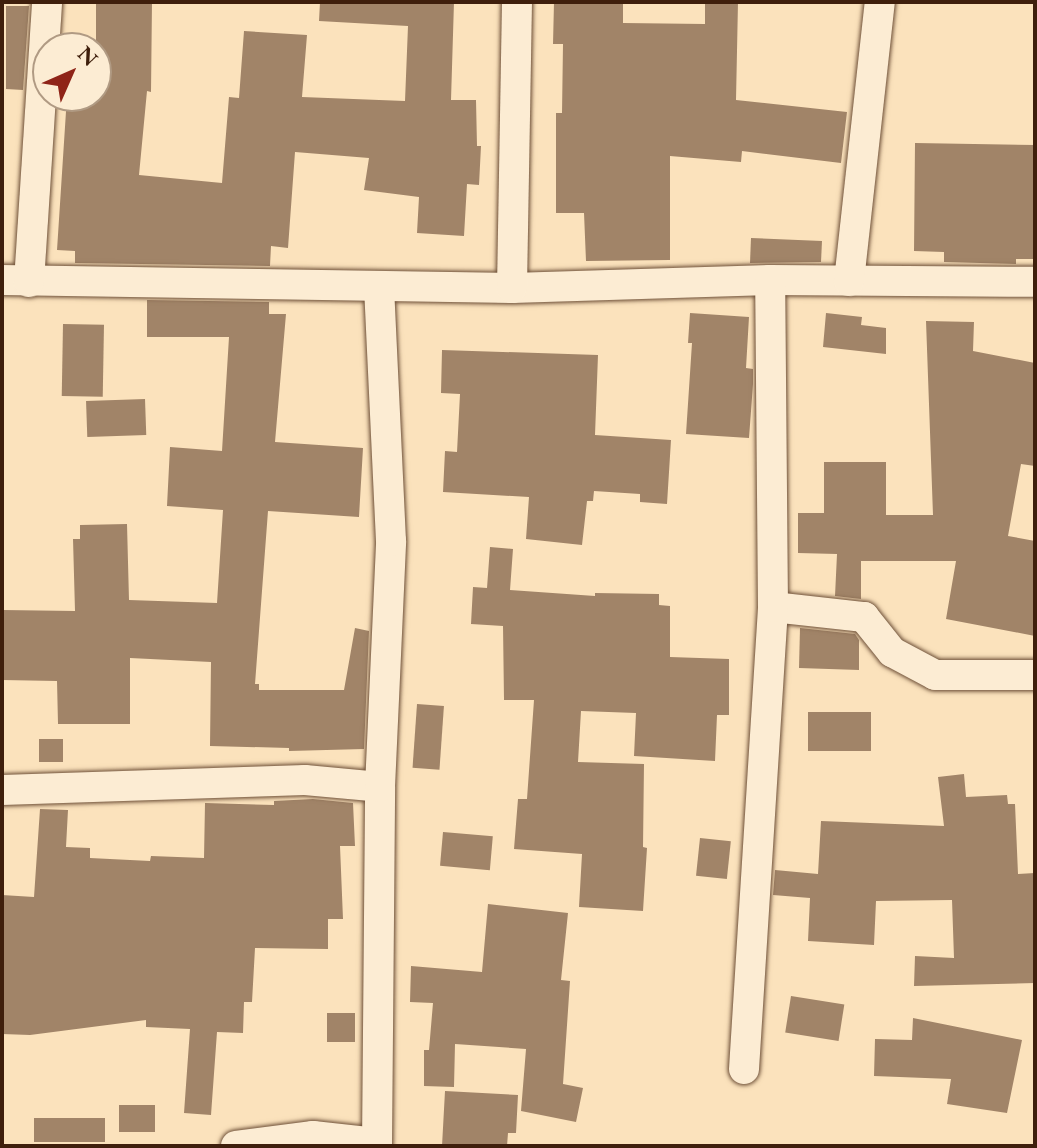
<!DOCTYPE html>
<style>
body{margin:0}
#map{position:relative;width:1037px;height:1148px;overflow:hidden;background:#fbe2bc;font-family:"EB Garamond",serif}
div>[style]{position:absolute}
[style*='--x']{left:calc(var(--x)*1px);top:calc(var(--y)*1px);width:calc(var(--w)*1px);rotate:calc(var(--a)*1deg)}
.building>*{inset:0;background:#a18468;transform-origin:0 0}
.roads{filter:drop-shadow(0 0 2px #6e5038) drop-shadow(0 0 2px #6e5038)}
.minor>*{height:30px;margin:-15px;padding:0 15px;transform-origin:15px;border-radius:15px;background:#fcecd3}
span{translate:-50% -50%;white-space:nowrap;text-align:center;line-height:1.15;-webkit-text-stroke:6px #fcecd3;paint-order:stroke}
.frame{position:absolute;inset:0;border:4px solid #3f1f0c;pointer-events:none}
.north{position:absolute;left:32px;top:32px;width:80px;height:80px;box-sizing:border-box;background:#fcecd3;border:2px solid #b09a83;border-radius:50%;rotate:45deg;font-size:22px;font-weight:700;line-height:32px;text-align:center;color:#3f1f0c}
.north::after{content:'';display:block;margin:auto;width:28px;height:36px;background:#8f2418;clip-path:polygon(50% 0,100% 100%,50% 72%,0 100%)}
</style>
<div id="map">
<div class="building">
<i style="clip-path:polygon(96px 2px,152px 2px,151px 92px,147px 91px,139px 175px,222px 183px,229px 97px,239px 98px,244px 31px,307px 35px,302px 97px,405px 101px,408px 26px,319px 21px,320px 2px,454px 2px,451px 100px,476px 100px,477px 146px,481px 146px,479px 185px,467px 184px,464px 236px,417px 233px,419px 197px,364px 190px,369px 158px,295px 152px,288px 248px,271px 246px,270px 266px,75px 263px,75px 251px,57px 250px,67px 96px,96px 98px)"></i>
<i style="clip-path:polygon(554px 2px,623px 2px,623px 23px,705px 24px,705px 2px,738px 2px,736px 100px,847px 112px,841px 163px,742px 151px,741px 162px,670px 156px,670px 260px,586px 261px,584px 213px,556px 213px,556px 113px,562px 113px,563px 44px,553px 44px)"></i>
<i style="clip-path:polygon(6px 6px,29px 6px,23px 90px,6px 89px)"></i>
<i style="clip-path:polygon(915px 143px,1035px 145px,1034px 259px,1016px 259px,1016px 264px,944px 262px,944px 252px,914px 251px)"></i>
<i style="clip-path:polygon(751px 238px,822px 241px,821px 262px,750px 263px)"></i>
<i style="clip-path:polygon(147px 300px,269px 302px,269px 314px,286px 314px,275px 442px,363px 448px,359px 517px,268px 511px,255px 684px,259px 684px,259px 690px,344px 690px,355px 628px,369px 631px,364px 749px,289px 751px,289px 748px,210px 746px,211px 662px,130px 658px,130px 724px,58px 724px,57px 681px,2px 680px,2px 610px,75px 611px,73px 539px,80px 539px,80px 525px,127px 524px,129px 600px,217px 603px,223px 510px,167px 506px,170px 447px,222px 451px,229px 337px,147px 337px)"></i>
<i style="clip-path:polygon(690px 313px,749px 317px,746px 368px,753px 369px,753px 384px,749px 438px,686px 434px,692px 343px,688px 343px)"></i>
<i style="clip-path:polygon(826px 313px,862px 317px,861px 325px,886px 328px,886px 354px,823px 347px)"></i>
<i style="clip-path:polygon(926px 321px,974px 322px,973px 351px,1035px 363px,1035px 466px,1021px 464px,1008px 536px,1035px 541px,1035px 636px,946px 619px,956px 561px,861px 561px,861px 599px,835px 596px,837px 554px,798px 553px,798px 513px,824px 513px,824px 462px,886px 462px,886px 515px,933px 515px)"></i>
<i style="left:63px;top:324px;width:41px;height:72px;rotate:1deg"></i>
<i style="clip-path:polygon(442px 350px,598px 355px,595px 435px,671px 440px,667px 504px,640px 502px,640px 494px,594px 491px,593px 501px,587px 501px,582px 545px,526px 539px,529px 497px,443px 492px,445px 451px,457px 452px,460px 394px,441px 393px)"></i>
<i style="left:145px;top:399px;width:36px;height:59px;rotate:88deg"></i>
<i style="clip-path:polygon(490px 547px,513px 549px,510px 590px,595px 596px,595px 593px,659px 594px,659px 605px,670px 606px,670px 657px,729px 659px,729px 715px,717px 715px,715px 761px,634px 756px,636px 713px,581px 711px,578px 762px,644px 764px,643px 847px,647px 848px,643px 911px,579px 907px,582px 854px,514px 849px,518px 799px,527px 799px,534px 700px,504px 700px,503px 626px,471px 624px,473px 587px,487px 588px)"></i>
<i style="clip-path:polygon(800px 628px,855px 634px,859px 640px,859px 670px,799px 668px)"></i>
<i style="left:417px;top:704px;width:27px;height:64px;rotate:4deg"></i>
<i style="left:871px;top:712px;width:39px;height:63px;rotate:90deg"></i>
<i style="left:39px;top:739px;width:24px;height:23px"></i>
<i style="clip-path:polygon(964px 774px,966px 797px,1007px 795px,1008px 804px,1015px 804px,1018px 874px,1035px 873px,1035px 983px,914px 986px,915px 956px,954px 958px,952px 900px,876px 901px,874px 945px,808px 941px,810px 898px,773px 895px,775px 870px,818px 874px,821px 821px,944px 826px,938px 777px)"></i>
<i style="clip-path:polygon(313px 799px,353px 803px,355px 846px,340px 846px,343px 919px,328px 919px,328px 949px,255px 948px,252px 1002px,244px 1002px,243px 1033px,217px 1032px,211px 1115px,184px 1113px,190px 1029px,146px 1027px,146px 1020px,30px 1035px,2px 1034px,2px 895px,34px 897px,40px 809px,68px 810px,66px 847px,90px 848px,90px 858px,150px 861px,151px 856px,204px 858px,205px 803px,274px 805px,274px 801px)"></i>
<i style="left:443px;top:832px;width:50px;height:34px;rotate:5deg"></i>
<i style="left:700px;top:838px;width:31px;height:38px;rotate:6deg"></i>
<i style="clip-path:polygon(488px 904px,568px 913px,561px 980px,570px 981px,563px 1084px,583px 1088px,576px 1122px,521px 1111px,526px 1049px,455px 1044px,454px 1087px,424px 1086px,424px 1050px,429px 1050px,433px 1003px,410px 1002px,411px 966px,482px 972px)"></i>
<i style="left:791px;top:996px;width:54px;height:37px;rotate:9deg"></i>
<i style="left:327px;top:1013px;width:28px;height:29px"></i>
<i style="clip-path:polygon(913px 1018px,1022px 1040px,1007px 1113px,947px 1104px,951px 1079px,874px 1076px,875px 1039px,912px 1040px)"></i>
<i style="clip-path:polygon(445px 1091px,518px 1095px,516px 1133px,508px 1133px,507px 1146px,442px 1146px)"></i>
<i style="left:119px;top:1105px;width:36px;height:27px"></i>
<i style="left:34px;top:1118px;width:71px;height:24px"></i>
</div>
<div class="roads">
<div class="minor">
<i style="--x:2;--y:280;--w:510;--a:0.9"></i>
<i style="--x:512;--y:288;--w:258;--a:-1.8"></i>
<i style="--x:770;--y:280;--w:265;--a:0.4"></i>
<i style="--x:849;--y:281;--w:281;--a:-83.7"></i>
<i style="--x:29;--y:282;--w:281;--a:-86.3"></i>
<i style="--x:512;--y:288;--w:286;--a:-89"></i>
<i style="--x:773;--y:607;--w:92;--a:6.3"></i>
<i style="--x:864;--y:617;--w:45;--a:51.3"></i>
<i style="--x:892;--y:652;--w:49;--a:28.1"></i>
<i style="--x:935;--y:675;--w:100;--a:0"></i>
<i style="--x:2;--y:790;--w:303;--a:-1.9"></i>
<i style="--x:305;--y:780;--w:75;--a:5.3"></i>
<i style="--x:744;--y:1069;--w:463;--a:-86.4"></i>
<i style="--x:773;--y:607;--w:327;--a:-90.5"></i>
<i style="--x:236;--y:1146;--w:78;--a:-7.4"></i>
<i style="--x:313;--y:1136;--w:64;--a:6.2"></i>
<i style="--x:377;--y:1146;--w:359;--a:-89.5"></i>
<i style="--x:380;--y:787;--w:246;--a:-87.4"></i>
<i style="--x:391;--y:541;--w:254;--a:-92.7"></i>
</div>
</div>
<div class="frame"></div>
<div class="north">N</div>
</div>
